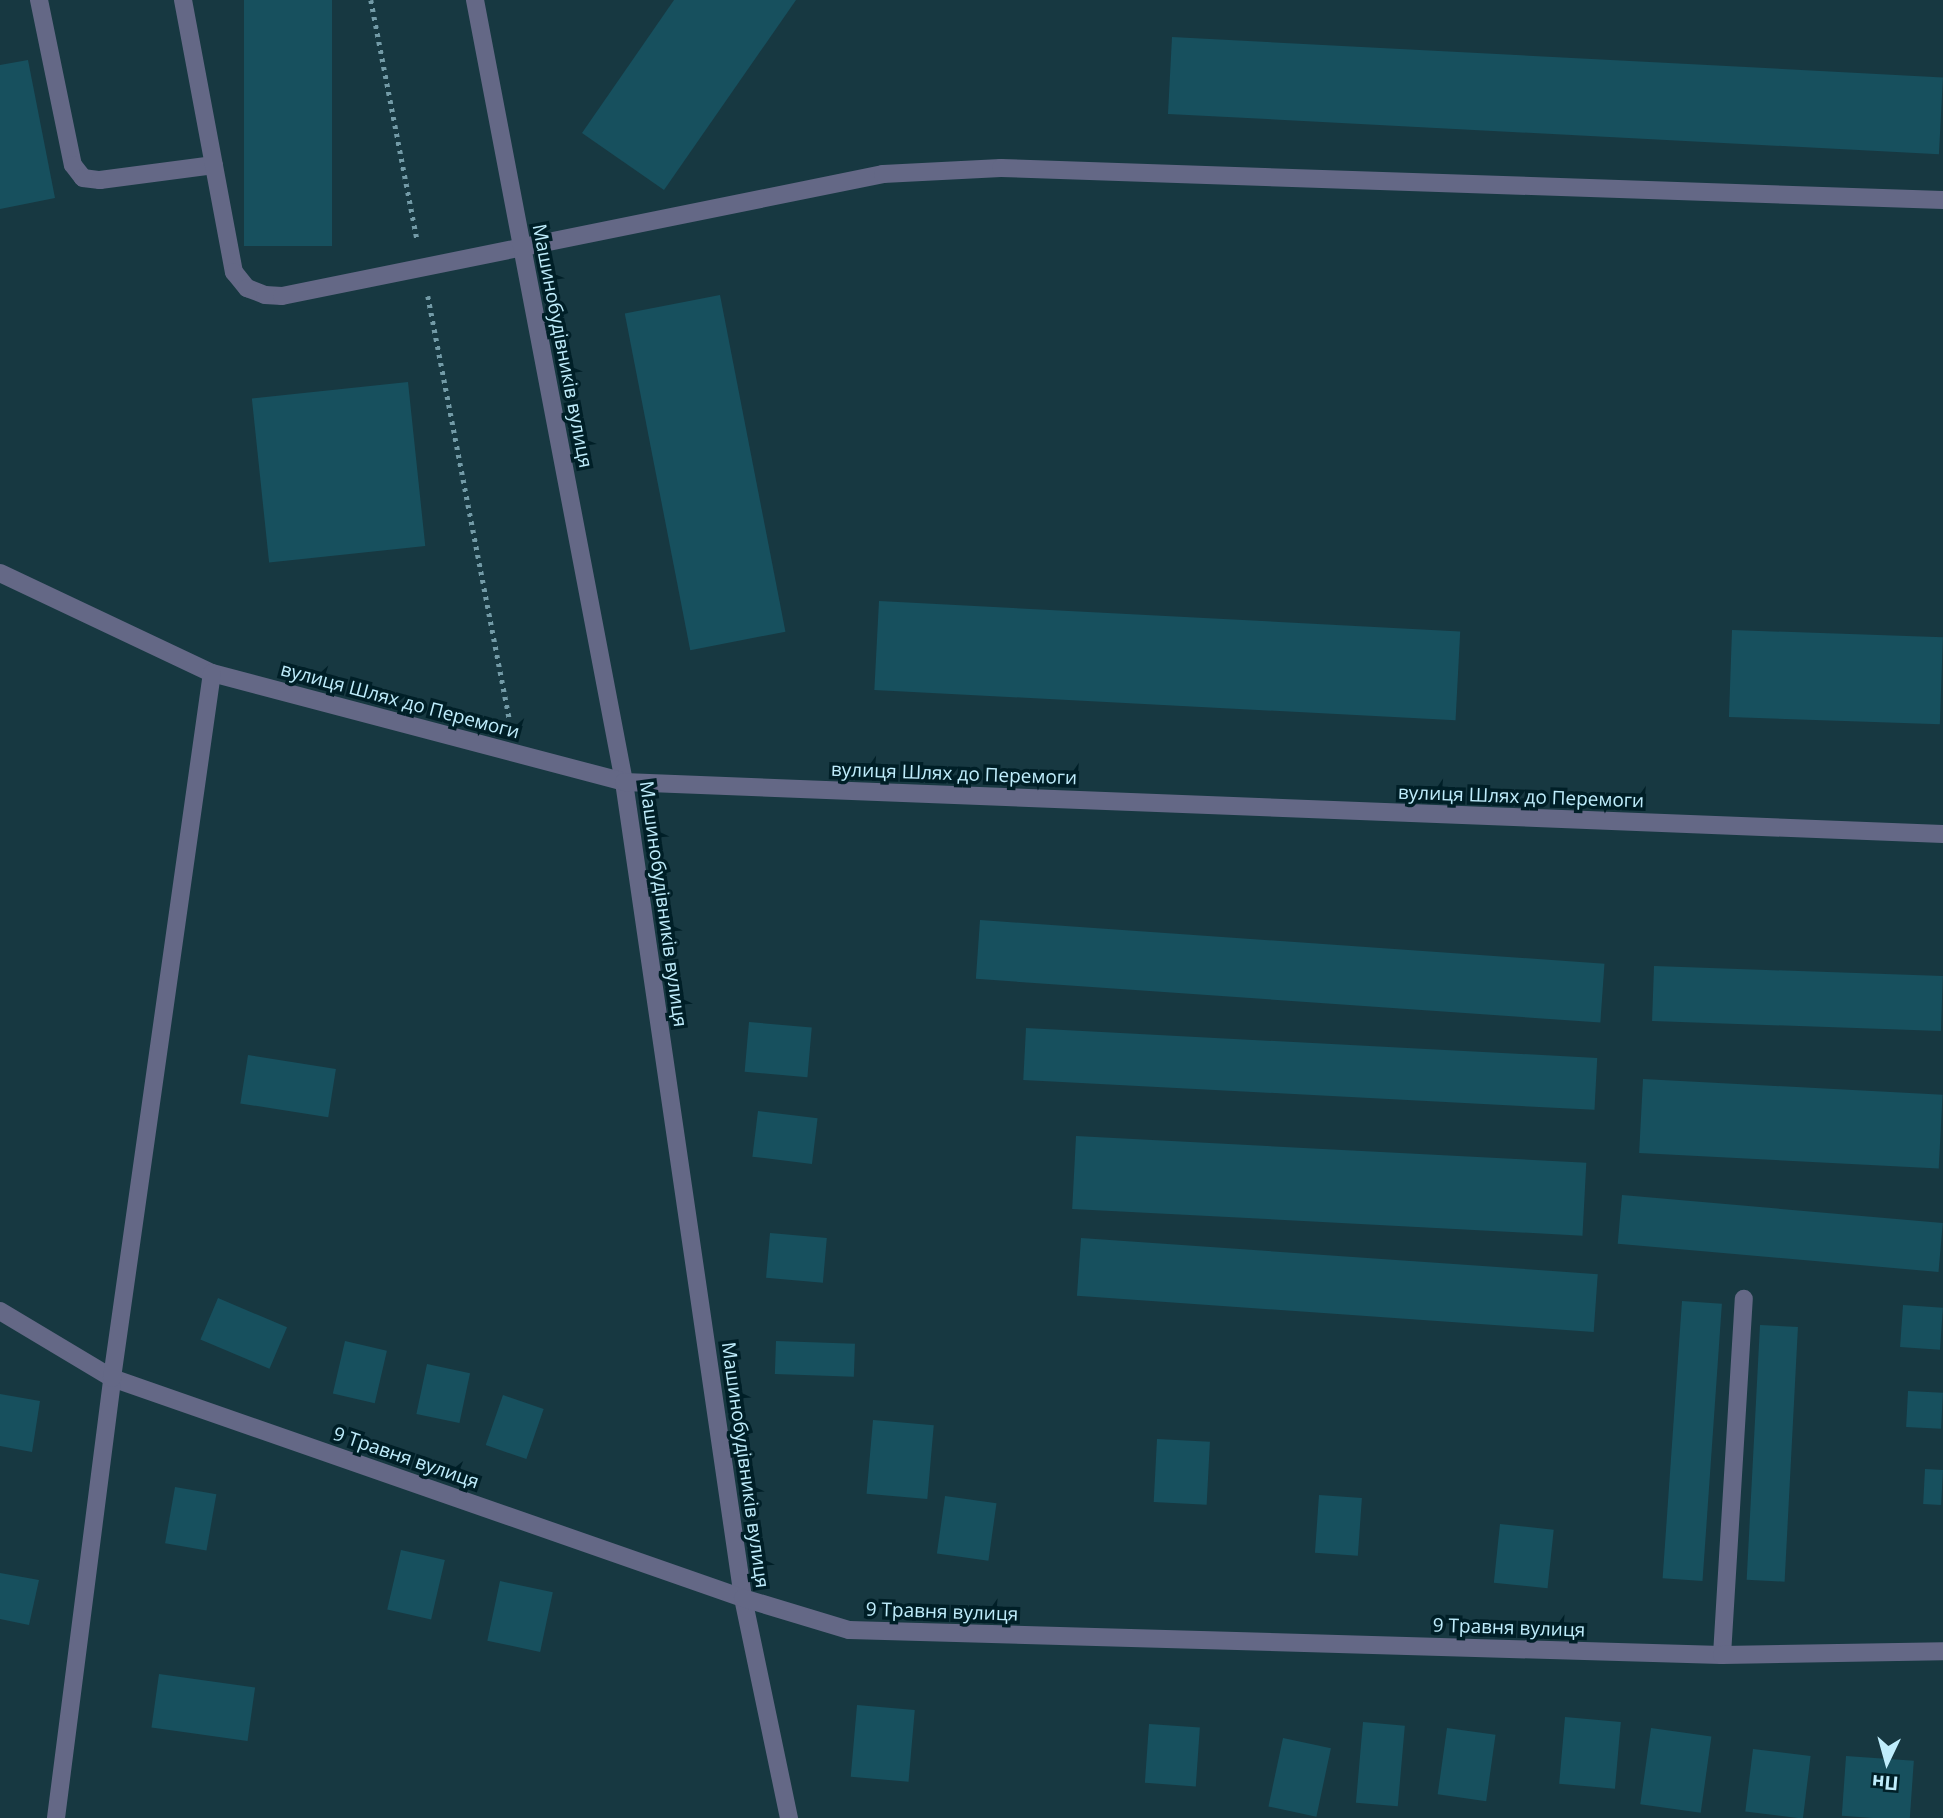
<!DOCTYPE html>
<meta charset="utf-8">
<style>
body{margin:0}
#map{position:relative;width:1943px;height:1818px;overflow:hidden;background:#173841;font-family:"Open Sans",sans-serif}
div>[style]{position:absolute}
[style*='--x']{left:calc(var(--x)*1px);top:calc(var(--y)*1px);width:calc(var(--w)*1px);rotate:calc(var(--a)*1deg)}
.building>*{inset:0;background:#17505e;transform-origin:0 0}
.path>*{height:4.5px;margin-top:-2.25px;transform-origin:0;background:repeating-linear-gradient(90deg,#739ba7 0 3.5px,transparent 0 8.5px)}
.service>*{height:18px;margin:-9px;padding:0 9px;transform-origin:9px;border-radius:9px;background:#646886}
.minor>*{height:18px;margin:-9px;padding:0 9px;transform-origin:9px;border-radius:9px;background:#646886}
span{translate:-50% -50%;white-space:nowrap;text-align:center;line-height:1.15;-webkit-text-stroke:7px #001f27;paint-order:stroke}
.street-label{font-size:19px;color:#bfedfc}
.north{position:absolute;left:1852px;top:1727px;width:70px;height:70px;-webkit-text-stroke:5px #001f27;paint-order:stroke;rotate:185deg;font-size:19px;font-weight:700;line-height:28px;text-align:center;color:#bfedfc}
.north::after{content:'';display:block;margin:auto;width:24px;height:32px;background:#bfedfc;clip-path:polygon(50% 0,100% 100%,50% 72%,0 100%)}
</style>
<div id="map">
<div class="building">
<i style="left:244px;top:0;width:88px;height:246px"></i>
<i style="clip-path:polygon(674px 0,796px 0,664px 190px,582px 133px)"></i>
<i style="left:1172px;top:37px;width:772px;height:77px;rotate:3deg"></i>
<i style="clip-path:polygon(28px 60px,55px 198px,0 209px,0 65px)"></i>
<i style="left:720px;top:295px;width:343px;height:97px;rotate:79deg"></i>
<i style="left:408px;top:382px;width:165px;height:157px;rotate:84deg"></i>
<i style="left:879px;top:601px;width:582px;height:89px;rotate:3deg"></i>
<i style="left:1732px;top:630px;width:211px;height:87px;rotate:2deg"></i>
<i style="left:980px;top:920px;width:626px;height:59px;rotate:4deg"></i>
<i style="left:1654px;top:966px;width:289px;height:55px;rotate:2deg"></i>
<i style="left:749px;top:1022px;width:63px;height:50px;rotate:5deg"></i>
<i style="left:1026px;top:1028px;width:572px;height:52px;rotate:3deg"></i>
<i style="left:248px;top:1055px;width:89px;height:49px;rotate:9deg"></i>
<i style="left:1643px;top:1079px;width:300px;height:74px;rotate:3deg"></i>
<i style="left:758px;top:1111px;width:60px;height:46px;rotate:7deg"></i>
<i style="left:1076px;top:1136px;width:511px;height:73px;rotate:3deg"></i>
<i style="left:1622px;top:1195px;width:322px;height:49px;rotate:5deg"></i>
<i style="left:770px;top:1233px;width:57px;height:45px;rotate:5deg"></i>
<i style="left:1081px;top:1238px;width:518px;height:58px;rotate:4deg"></i>
<i style="left:218px;top:1298px;width:75px;height:45px;rotate:23deg"></i>
<i style="left:1682px;top:1301px;width:40px;height:278px;rotate:4deg"></i>
<i style="left:1903px;top:1305px;width:40px;height:42px;rotate:4deg"></i>
<i style="left:1760px;top:1325px;width:38px;height:255px;rotate:3deg"></i>
<i style="left:345px;top:1341px;width:43px;height:54px;rotate:13deg"></i>
<i style="left:776px;top:1341px;width:79px;height:33px;rotate:2deg"></i>
<i style="left:427px;top:1364px;width:44px;height:51px;rotate:12deg"></i>
<i style="left:1908px;top:1391px;width:35px;height:36px;rotate:3deg"></i>
<i style="clip-path:polygon(0 1394px,40px 1401px,32px 1452px,0 1446px)"></i>
<i style="left:503px;top:1395px;width:43px;height:53px;rotate:19deg"></i>
<i style="left:873px;top:1420px;width:61px;height:74px;rotate:5deg"></i>
<i style="left:1157px;top:1439px;width:53px;height:63px;rotate:3deg"></i>
<i style="left:1925px;top:1469px;width:18px;height:35px;rotate:3deg"></i>
<i style="left:175px;top:1487px;width:42px;height:57px;rotate:10deg"></i>
<i style="left:1319px;top:1495px;width:43px;height:58px;rotate:4deg"></i>
<i style="left:945px;top:1496px;width:52px;height:58px;rotate:8deg"></i>
<i style="left:1500px;top:1524px;width:54px;height:59px;rotate:6deg"></i>
<i style="left:401px;top:1550px;width:45px;height:61px;rotate:13deg"></i>
<i style="clip-path:polygon(0 1573px,39px 1580px,29px 1625px,0 1619px)"></i>
<i style="left:500px;top:1581px;width:54px;height:61px;rotate:12deg"></i>
<i style="left:159px;top:1674px;width:97px;height:54px;rotate:8deg"></i>
<i style="left:857px;top:1705px;width:58px;height:72px;rotate:5deg"></i>
<i style="left:1565px;top:1717px;width:56px;height:67px;rotate:5deg"></i>
<i style="left:1363px;top:1722px;width:42px;height:81px;rotate:5deg"></i>
<i style="left:1149px;top:1724px;width:51px;height:59px;rotate:4deg"></i>
<i style="left:1447px;top:1728px;width:49px;height:67px;rotate:8deg"></i>
<i style="left:1651px;top:1728px;width:61px;height:77px;rotate:8deg"></i>
<i style="left:1283px;top:1738px;width:49px;height:70px;rotate:12deg"></i>
<i style="left:1753px;top:1749px;width:58px;height:63px;rotate:7deg"></i>
<i style="left:1846px;top:1756px;width:68px;height:60px;rotate:4deg"></i>
</div>
<div class="path">
<i style="--x:371;--y:0;--w:244;--a:79.1"></i>
<i style="--x:428;--y:296;--w:433;--a:79.1"></i>
</div>
<div class="service">
<i style="--x:39;--y:0;--w:168;--a:78.4"></i>
<i style="--x:73;--y:165;--w:16;--a:52"></i>
<i style="--x:83;--y:178;--w:17;--a:7"></i>
<i style="--x:100;--y:180;--w:115;--a:-7.5"></i>
<i style="--x:183;--y:0;--w:277;--a:79.4"></i>
<i style="--x:234;--y:272;--w:21;--a:51"></i>
<i style="--x:247;--y:288;--w:19;--a:21"></i>
<i style="--x:265;--y:295;--w:17;--a:3"></i>
<i style="--x:282;--y:296;--w:613;--a:-11.47"></i>
<i style="--x:883;--y:174;--w:118;--a:-2.9"></i>
<i style="--x:1001;--y:168;--w:943;--a:1.95"></i>
<i style="--x:1722;--y:1655;--w:357;--a:-86.5"></i>
</div>
<div class="minor">
<i style="--x:475;--y:0;--w:796;--a:79.21"></i>
<i style="--x:624;--y:782;--w:825;--a:81.7"></i>
<i style="--x:743;--y:1598;--w:225;--a:78.2"></i>
<i style="--x:0;--y:573;--w:234;--a:25.3"></i>
<i style="--x:212;--y:673;--w:426;--a:14.8"></i>
<i style="--x:624;--y:782;--w:1320;--a:2.26"></i>
<i style="--x:0;--y:1311;--w:131;--a:30.9"></i>
<i style="--x:112;--y:1378;--w:668;--a:19.22"></i>
<i style="--x:743;--y:1598;--w:111;--a:16.8"></i>
<i style="--x:849;--y:1630;--w:873;--a:1.64"></i>
<i style="--x:1722;--y:1655;--w:221;--a:-1"></i>
<i style="--x:56;--y:1818;--w:444;--a:-82.7"></i>
<i style="--x:112;--y:1378;--w:712;--a:-81.93"></i>
</div>
<div class="street-label">
<span style="left:562px;top:346px;rotate:79deg">Машинобудівників вулиця</span>
<span style="left:400px;top:701px;rotate:15deg">вулиця Шлях до Перемоги</span>
<span style="left:954px;top:774px;rotate:2deg">вулиця Шлях до Перемоги</span>
<span style="left:1521px;top:797px;rotate:2deg">вулиця Шлях до Перемоги</span>
<span style="left:663px;top:904px;rotate:82deg">Машинобудівників вулиця</span>
<span style="left:406px;top:1458px;rotate:19deg">9 Травня вулиця</span>
<span style="left:745px;top:1465px;rotate:82deg">Машинобудівників вулиця</span>
<span style="left:942px;top:1612px;rotate:2deg">9 Травня вулиця</span>
<span style="left:1509px;top:1628px;rotate:2deg">9 Травня вулиця</span>
</div>
<div class="north">Пн</div>
</div>
